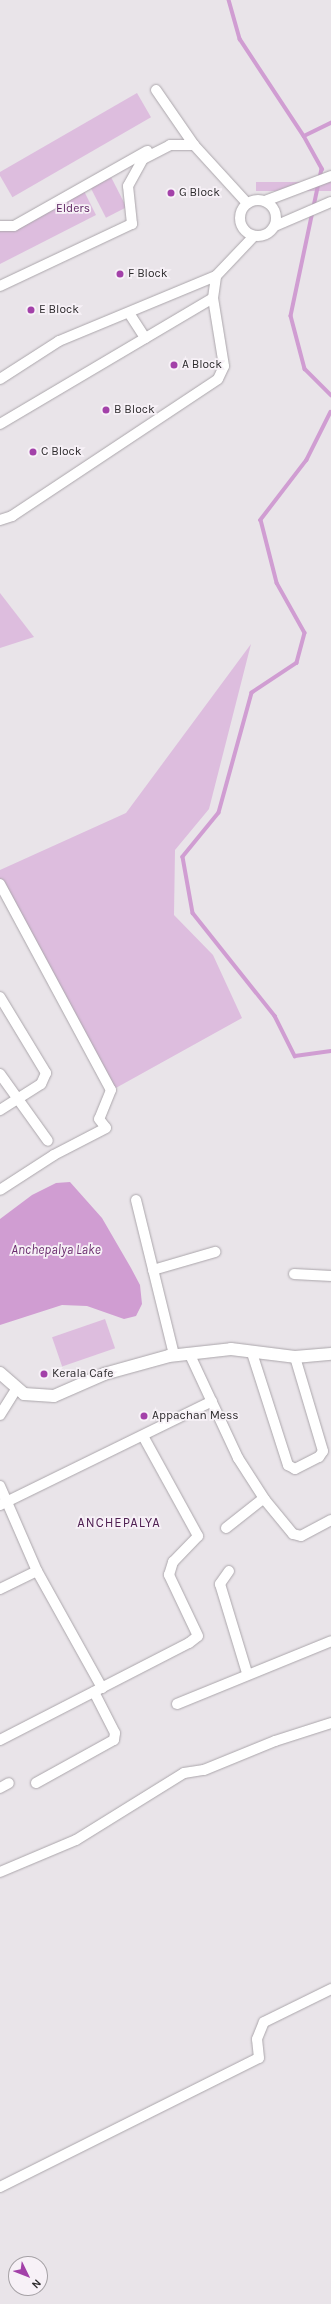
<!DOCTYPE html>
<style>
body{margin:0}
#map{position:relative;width:331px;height:2304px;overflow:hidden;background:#e9e4e9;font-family:Karla,sans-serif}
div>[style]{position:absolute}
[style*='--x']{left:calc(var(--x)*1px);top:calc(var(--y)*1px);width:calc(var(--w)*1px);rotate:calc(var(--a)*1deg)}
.green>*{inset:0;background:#ddbdde;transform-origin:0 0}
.water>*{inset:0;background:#d09dd2}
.stream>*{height:3.5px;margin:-1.75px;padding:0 1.75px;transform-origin:1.75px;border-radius:1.75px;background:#d09dd2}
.roads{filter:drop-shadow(0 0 1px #aba6ab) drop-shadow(0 0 1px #aba6ab)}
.minor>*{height:10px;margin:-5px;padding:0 5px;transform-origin:5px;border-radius:5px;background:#fff}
.minor>.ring{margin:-5px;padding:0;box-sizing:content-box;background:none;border:10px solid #fff;border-radius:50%}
.tertiary>*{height:12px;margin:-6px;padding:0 6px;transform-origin:6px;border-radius:6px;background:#fff}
.dots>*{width:11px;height:11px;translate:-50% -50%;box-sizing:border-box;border:2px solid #f7f1f7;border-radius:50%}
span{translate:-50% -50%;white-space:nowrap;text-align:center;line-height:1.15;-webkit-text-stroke:3.5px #f7f1f7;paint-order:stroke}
.poi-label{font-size:12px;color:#2d2b2d}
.left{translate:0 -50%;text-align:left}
.park-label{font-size:12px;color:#5b1e5e}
.water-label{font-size:13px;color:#6c2e6f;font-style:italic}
.neighbourhood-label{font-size:13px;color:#502153;letter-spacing:1px}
.north{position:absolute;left:8px;top:2256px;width:40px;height:40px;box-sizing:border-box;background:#f7f1f7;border:1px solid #a6a2a6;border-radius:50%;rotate:133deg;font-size:11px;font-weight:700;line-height:16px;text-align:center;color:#2d2b2d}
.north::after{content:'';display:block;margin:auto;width:14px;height:18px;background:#a341a9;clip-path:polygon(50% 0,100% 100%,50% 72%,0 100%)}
</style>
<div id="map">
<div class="green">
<i style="left:137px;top:93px;width:28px;height:160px;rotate:60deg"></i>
<i style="left:111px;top:177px;width:34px;height:23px;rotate:63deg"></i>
<i style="left:331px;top:182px;width:9px;height:75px;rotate:90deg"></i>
<i style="clip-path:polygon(82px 187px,96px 215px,0 264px,0 229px)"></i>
<i style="clip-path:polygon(0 593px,34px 637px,0 648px)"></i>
<i style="clip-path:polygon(251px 644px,209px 809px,175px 850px,174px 915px,213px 955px,242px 1018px,114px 1089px,0 892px,0 870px,126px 813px)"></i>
<i style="left:105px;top:1319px;width:31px;height:56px;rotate:71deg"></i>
</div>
<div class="water">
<i style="clip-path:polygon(70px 1182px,102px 1218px,131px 1268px,140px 1285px,142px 1304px,136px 1316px,124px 1319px,87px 1306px,62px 1305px,0 1325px,0 1219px,32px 1195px,56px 1183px)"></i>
</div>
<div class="stream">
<i style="--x:229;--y:0;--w:41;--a:74.2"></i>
<i style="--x:240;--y:39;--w:116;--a:56.6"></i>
<i style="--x:304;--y:136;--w:38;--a:61"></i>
<i style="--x:322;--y:169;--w:150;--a:101.9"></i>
<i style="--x:291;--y:316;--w:55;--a:75.2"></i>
<i style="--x:305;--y:369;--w:37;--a:45"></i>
<i style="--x:304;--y:136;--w:30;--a:-26"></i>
<i style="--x:331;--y:412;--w:54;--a:116.6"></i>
<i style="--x:307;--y:460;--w:76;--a:127.5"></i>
<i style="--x:261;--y:520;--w:65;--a:75.7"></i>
<i style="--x:277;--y:583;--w:57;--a:60.8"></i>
<i style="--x:305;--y:633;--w:31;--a:105"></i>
<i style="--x:297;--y:663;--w:54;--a:146.3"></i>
<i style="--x:252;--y:693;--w:124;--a:105.4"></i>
<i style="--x:219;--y:813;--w:57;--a:129.3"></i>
<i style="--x:183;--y:857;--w:57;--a:79.9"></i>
<i style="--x:193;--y:913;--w:132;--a:51.5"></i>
<i style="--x:275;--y:1016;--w:45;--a:63.4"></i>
<i style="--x:295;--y:1056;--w:36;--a:-8"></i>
</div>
<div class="roads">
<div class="minor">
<i style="--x:156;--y:90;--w:67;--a:55.4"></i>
<i style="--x:194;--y:145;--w:79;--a:47.6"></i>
<i class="ring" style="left:240px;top:200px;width:26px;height:26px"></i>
<i style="--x:265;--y:201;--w:71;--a:-20.7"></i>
<i style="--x:0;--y:226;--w:14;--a:0"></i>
<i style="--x:14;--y:226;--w:153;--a:-29.4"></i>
<i style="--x:275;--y:226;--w:61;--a:-23.2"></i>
<i style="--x:0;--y:286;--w:146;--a:-25.2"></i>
<i style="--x:132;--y:224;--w:38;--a:-96"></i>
<i style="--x:128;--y:186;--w:31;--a:-61"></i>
<i style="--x:143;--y:159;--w:30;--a:-27"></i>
<i style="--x:170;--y:145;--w:24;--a:0"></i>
<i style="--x:129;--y:313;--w:30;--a:57"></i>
<i style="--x:0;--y:379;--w:70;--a:-32.8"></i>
<i style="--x:59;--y:341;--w:170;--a:-22.5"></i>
<i style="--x:0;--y:424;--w:247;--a:-30.6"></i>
<i style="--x:0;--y:520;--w:13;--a:-18"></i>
<i style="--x:12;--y:516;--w:247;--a:-33.6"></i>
<i style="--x:218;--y:379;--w:14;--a:-65"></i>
<i style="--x:224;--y:366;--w:69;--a:-99.2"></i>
<i style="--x:213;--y:298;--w:22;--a:-82"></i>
<i style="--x:216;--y:276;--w:55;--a:-46.5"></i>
<i style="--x:0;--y:884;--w:234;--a:61.7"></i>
<i style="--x:111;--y:1090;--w:31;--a:112"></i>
<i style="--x:99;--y:1119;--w:11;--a:52"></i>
<i style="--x:106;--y:1128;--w:59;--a:152.6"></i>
<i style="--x:54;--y:1155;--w:64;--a:147.1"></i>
<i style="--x:0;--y:997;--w:89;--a:58.8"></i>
<i style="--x:46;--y:1073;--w:12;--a:114"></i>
<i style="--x:41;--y:1084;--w:49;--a:147.6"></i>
<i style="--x:0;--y:1074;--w:82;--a:54.4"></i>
<i style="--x:136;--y:1200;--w:160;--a:76.2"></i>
<i style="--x:153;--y:1270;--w:65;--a:-16.2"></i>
<i style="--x:294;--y:1274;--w:37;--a:3"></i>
<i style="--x:252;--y:1353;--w:118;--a:72.2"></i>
<i style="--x:288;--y:1465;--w:8;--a:30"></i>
<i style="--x:295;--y:1469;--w:27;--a:-27"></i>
<i style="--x:319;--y:1457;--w:7;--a:-56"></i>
<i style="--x:323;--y:1451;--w:98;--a:-106.6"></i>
<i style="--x:190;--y:1355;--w:114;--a:65"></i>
<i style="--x:238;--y:1458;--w:50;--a:57.3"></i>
<i style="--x:265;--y:1500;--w:44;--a:50.5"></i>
<i style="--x:293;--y:1534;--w:8;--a:14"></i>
<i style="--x:301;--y:1536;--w:34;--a:-28"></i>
<i style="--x:0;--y:1415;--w:32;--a:-58"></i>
<i style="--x:0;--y:1486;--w:93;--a:66.5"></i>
<i style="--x:37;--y:1571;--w:134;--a:60.9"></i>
<i style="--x:0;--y:1505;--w:236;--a:-26.1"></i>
<i style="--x:226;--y:1528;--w:48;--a:-38.3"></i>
<i style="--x:229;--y:1571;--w:16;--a:125"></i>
<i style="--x:220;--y:1584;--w:93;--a:73.1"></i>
<i style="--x:0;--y:1589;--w:41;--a:-25.9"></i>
<i style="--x:177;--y:1704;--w:166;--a:-22.2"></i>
<i style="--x:0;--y:1740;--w:212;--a:-27.2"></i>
<i style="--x:189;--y:1643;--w:11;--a:-38"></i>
<i style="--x:198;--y:1636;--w:68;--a:-115.4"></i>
<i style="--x:169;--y:1575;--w:14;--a:-73"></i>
<i style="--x:173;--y:1562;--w:36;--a:-46"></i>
<i style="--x:198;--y:1536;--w:114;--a:-118.8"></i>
<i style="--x:36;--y:1783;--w:89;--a:-28.9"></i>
<i style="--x:114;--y:1740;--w:7;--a:-82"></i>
<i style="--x:115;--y:1733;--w:46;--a:-117.1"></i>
<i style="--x:0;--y:1788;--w:10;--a:-29"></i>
<i style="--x:0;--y:1872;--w:82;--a:-22.8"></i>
<i style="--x:76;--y:1840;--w:127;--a:-31.8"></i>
<i style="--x:184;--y:1773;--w:20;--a:-9"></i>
<i style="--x:204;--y:1770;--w:77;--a:-22.2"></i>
<i style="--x:275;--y:1741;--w:59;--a:-17.8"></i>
<i style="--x:0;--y:2187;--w:289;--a:-26.5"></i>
<i style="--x:259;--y:2058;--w:19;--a:-96"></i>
<i style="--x:257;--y:2039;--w:18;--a:-68"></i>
<i style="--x:264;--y:2022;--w:75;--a:-26.2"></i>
</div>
<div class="tertiary">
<i style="--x:0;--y:1373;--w:32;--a:41"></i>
<i style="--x:24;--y:1394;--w:30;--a:4"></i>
<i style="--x:54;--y:1396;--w:55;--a:-23.7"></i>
<i style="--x:104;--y:1374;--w:67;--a:-15.5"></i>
<i style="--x:169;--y:1356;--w:62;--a:-6.4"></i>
<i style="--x:231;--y:1349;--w:64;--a:7.1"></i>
<i style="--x:295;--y:1357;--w:36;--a:-5"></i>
</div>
</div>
<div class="dots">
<i style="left:171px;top:193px;background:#a341a9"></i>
<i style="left:120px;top:274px;background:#a341a9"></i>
<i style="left:31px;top:310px;background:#a341a9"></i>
<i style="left:174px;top:365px;background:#a341a9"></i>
<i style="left:106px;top:410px;background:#a341a9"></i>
<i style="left:33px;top:452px;background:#a341a9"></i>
<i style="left:44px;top:1374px;background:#a341a9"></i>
<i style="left:144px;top:1416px;background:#a341a9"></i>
</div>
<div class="poi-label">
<span class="left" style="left:179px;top:193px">G Block</span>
<span class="left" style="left:128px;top:274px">F Block</span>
<span class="left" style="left:39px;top:310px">E Block</span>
<span class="left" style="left:182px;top:365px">A Block</span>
<span class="left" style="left:114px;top:410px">B Block</span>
<span class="left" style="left:41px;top:452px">C Block</span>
<span class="left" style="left:52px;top:1374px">Kerala Cafe</span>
<span class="left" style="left:152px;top:1416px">Appachan Mess</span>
</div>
<div class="park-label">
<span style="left:73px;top:209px">Elders</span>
</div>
<div class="water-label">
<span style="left:56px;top:1250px">Anchepalya Lake</span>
</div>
<div class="neighbourhood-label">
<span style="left:119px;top:1523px">ANCHEPALYA</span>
</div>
<div class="north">N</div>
</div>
